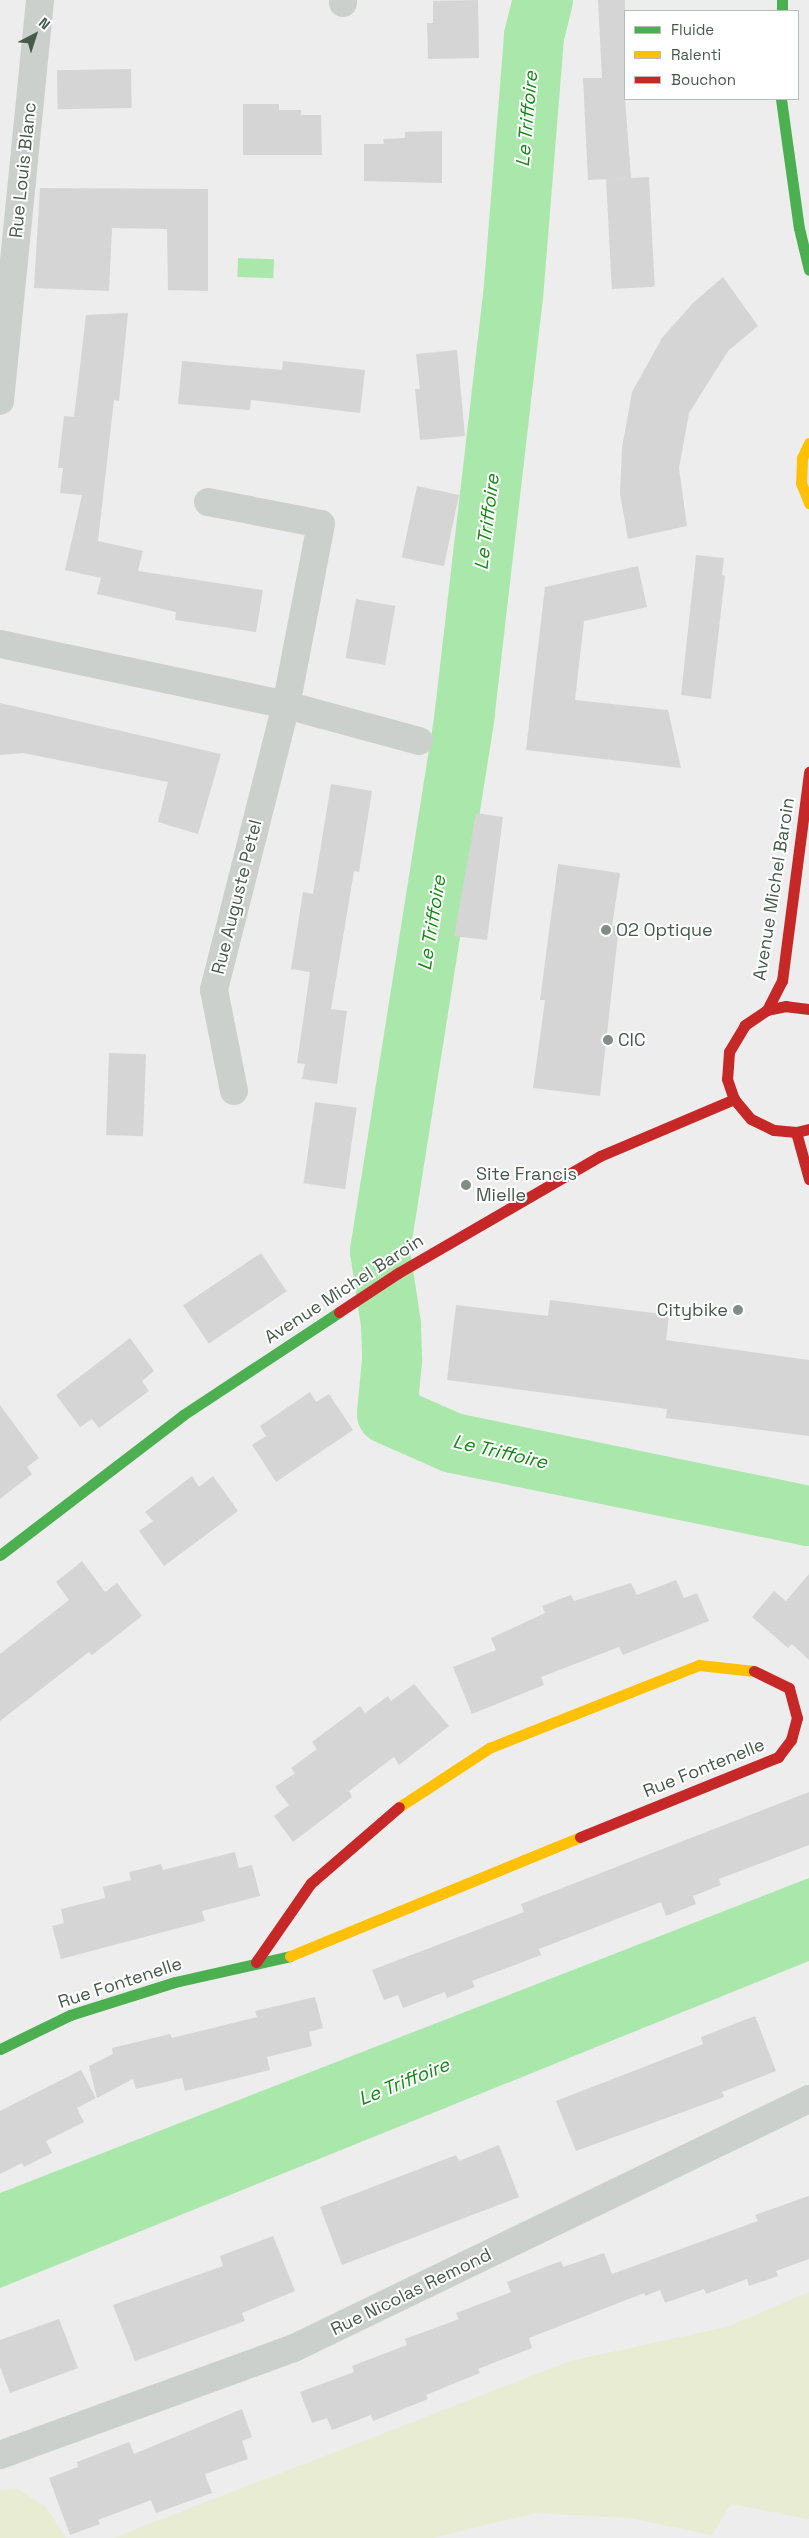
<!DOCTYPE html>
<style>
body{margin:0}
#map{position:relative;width:809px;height:2538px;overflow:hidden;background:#eeedee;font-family:"Space Grotesk",sans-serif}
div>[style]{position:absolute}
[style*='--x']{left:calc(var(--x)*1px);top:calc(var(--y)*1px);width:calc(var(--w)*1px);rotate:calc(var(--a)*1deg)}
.green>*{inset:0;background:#e7ecd2}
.water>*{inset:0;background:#a9e8aa;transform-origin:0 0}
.river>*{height:60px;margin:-30px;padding:0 30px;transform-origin:30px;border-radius:30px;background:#a9e8aa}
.building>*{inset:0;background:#d4d5d4;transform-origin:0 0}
.street>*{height:28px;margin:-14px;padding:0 14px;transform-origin:14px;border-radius:14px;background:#ccd0cd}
.fast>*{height:11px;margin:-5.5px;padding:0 5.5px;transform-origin:5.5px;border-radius:5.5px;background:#4caf50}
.slow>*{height:11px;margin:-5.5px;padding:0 5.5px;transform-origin:5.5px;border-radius:5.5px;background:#ffc107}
.jam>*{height:11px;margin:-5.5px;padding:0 5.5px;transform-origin:5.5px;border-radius:5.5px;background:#c62828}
.dots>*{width:14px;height:14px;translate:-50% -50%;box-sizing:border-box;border:2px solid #fff;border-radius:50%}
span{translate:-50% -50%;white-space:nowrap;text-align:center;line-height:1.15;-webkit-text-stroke:4px #fff;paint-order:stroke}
.street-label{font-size:18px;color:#46594b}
.poi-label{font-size:18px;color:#46594b}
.left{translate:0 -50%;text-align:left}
.right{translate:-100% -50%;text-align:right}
.water-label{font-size:19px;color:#148916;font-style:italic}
.legend{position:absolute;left:624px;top:10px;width:175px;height:90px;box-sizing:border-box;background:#fff;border:1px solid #b5bdb7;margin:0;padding:6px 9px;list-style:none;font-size:15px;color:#46594b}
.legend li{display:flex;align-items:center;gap:10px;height:25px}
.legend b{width:25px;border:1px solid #b5bdb7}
.north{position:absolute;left:10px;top:10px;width:50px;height:50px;-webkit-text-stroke:4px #fff;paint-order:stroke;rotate:40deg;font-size:14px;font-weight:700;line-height:20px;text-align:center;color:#46594b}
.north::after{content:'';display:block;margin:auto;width:18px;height:22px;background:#46594b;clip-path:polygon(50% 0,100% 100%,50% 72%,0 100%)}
</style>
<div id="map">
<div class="green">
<i style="clip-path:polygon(809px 2292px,809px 2519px,731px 2504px,712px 2535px,630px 2518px,536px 2513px,433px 2538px,113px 2538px,570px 2361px,727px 2327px)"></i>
<i style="clip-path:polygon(18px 2489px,46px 2507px,66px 2538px,0 2538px,0 2490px)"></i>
</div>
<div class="water">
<i style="left:238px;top:258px;width:36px;height:19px;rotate:2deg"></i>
<i style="clip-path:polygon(809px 1878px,809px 1961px,0 2288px,0 2193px)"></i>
</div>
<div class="river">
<i style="--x:543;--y:0;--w:38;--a:104"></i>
<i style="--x:534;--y:37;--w:260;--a:94.6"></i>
<i style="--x:513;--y:296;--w:421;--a:96.6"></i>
<i style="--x:465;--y:714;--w:544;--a:98.99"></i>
<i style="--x:380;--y:1251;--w:75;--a:81.5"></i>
<i style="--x:391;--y:1325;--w:35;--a:88"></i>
<i style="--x:392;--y:1360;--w:54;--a:95.3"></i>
<i style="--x:387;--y:1414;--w:72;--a:23.7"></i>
<i style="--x:453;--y:1443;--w:363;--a:11.6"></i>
</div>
<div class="building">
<i style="clip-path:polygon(478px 0,479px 58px,428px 59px,427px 23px,433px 23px,433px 1px)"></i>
<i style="clip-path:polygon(598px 0,625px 0,625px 99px,631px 178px,588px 180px,583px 78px,602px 78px)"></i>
<i style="left:131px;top:69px;width:39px;height:74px;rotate:89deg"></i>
<i style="clip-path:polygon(243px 104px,279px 104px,279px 110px,301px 110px,301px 115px,321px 115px,322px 155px,243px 155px)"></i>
<i style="clip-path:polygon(442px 131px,442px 183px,364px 181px,364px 144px,384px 144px,383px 139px,405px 138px,405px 132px)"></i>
<i style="left:649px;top:177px;width:110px;height:43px;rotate:87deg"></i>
<i style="clip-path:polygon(40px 188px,208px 189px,208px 291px,168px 290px,167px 229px,112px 228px,109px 291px,34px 288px)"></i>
<i style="clip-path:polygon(723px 277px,758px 326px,728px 351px,689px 413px,679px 468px,687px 526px,628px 539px,620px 494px,622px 448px,632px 392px,662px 338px,693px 303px)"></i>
<i style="clip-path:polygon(128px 313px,119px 401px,114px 400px,98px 541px,143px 551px,138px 571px,263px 590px,256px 632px,175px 620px,176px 612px,97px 594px,101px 578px,65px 570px,82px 495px,60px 493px,63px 468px,58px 468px,64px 416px,74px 417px,86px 315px)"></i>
<i style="clip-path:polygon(457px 350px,465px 436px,420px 440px,415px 389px,420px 389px,416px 354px)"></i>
<i style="clip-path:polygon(182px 361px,282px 370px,283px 361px,365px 370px,360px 413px,251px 400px,250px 410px,178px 404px)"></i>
<i style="left:417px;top:486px;width:43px;height:73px;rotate:12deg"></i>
<i style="clip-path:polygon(696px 555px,724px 558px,722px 575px,725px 576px,711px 699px,681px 695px)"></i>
<i style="clip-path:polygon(638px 566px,647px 607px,584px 621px,575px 700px,668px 710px,681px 768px,526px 750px,545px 587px)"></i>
<i style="left:356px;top:599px;width:40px;height:60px;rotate:10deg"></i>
<i style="clip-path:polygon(0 703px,221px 754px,198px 834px,158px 822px,168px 782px,23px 753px,0 755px)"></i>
<i style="clip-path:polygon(331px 784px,372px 791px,359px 872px,354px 871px,331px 1009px,347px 1011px,337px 1084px,302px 1079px,305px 1064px,297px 1063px,310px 972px,291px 969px,303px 892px,313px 894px)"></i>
<i style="clip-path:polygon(476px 813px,503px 817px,487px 940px,454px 936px)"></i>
<i style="clip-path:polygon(558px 864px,620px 873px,612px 926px,619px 926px,600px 1096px,533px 1088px,545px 1000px,540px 1000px)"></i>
<i style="left:109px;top:1053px;width:37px;height:82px;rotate:2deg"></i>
<i style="left:315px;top:1102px;width:42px;height:82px;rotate:8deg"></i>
<i style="left:261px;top:1253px;width:46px;height:94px;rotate:56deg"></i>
<i style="clip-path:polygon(550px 1300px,669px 1315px,666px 1340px,809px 1360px,809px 1436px,666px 1418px,667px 1409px,447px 1380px,456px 1305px,548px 1316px)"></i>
<i style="clip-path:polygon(130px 1338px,154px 1371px,142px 1381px,149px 1391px,99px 1428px,92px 1419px,80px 1427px,56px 1395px)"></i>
<i style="clip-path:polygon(310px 1392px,316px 1402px,329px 1394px,353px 1430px,276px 1482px,252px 1445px,266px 1436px,260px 1426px)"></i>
<i style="clip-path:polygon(0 1405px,39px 1458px,27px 1467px,32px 1474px,0 1499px)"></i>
<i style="clip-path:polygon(192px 1476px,199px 1487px,213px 1476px,238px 1511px,164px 1566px,139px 1531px,153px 1521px,145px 1512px)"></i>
<i style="clip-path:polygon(82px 1561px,105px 1592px,117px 1583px,142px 1616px,92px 1655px,89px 1652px,0 1721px,0 1654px,69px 1600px,56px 1582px)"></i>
<i style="clip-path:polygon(809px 1574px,809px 1660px,792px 1644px,788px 1648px,752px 1617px,774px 1591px,786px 1601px)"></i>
<i style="clip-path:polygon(676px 1580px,684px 1598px,697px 1593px,709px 1621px,623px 1655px,619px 1647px,541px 1677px,544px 1685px,472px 1714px,453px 1667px,496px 1650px,491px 1638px,545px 1613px,542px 1606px,571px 1595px,574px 1601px,631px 1583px,637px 1595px)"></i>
<i style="clip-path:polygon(414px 1684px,449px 1726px,399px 1765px,394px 1757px,349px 1791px,352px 1797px,293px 1842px,274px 1816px,289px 1805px,275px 1787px,295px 1773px,291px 1768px,317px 1749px,312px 1742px,360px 1706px,365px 1713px,388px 1696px,391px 1701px)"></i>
<i style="clip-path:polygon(809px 1792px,809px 1845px,719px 1879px,721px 1885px,693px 1896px,696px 1904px,666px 1916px,661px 1902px,539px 1949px,541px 1955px,472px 1981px,475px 1987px,447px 1998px,445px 1992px,403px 2008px,398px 1995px,384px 2000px,372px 1970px,524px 1912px,521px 1904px)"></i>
<i style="clip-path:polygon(235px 1852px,239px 1868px,252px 1865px,260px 1896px,202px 1911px,205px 1921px,61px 1959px,52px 1926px,64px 1923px,61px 1909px,105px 1898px,103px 1887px,131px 1880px,129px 1872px,161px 1864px,163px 1870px)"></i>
<i style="clip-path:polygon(315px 1997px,323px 2028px,309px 2032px,312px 2046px,267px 2057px,270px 2070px,185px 2091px,182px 2078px,136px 2089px,133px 2079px,97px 2098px,89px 2066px,113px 2054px,112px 2048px,170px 2034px,172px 2038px,257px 2017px,255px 2011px)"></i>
<i style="clip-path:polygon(755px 2016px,776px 2071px,722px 2092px,724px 2097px,576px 2151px,556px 2101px,703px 2044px,701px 2037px)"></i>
<i style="clip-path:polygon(81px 2070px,96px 2098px,77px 2108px,84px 2122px,46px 2141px,52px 2153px,24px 2167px,22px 2163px,0 2174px,0 2111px)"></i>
<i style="clip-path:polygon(499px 2145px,519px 2197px,342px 2265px,320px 2207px,456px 2155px,459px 2161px)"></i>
<i style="clip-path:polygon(809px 2196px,809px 2259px,776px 2271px,778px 2276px,749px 2286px,747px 2279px,706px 2294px,704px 2289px,665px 2303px,660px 2290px,645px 2296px,644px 2293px,529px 2338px,532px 2348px,478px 2369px,480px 2373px,426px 2395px,428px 2399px,373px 2421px,371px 2415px,332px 2430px,327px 2418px,312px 2423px,300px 2392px,354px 2372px,352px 2366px,407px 2345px,405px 2339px,459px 2319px,456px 2313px,511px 2292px,507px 2282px,561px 2261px,563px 2267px,604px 2253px,612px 2274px,758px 2221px,755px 2215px)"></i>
<i style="clip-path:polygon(273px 2236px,295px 2291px,242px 2313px,245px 2321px,135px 2361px,113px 2305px,223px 2266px,220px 2256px)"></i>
<i style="clip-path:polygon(59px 2319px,78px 2368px,10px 2393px,0 2367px,0 2340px)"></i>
<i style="clip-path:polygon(242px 2409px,252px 2437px,242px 2441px,248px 2459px,205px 2474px,212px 2493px,156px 2513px,151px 2500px,98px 2520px,100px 2524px,70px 2535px,49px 2478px,78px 2467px,77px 2462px,129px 2442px,134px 2454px)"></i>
</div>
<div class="street">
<i style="--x:343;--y:0;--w:3;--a:90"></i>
<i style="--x:0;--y:401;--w:403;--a:-84.3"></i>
<i style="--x:208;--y:502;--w:115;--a:11"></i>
<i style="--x:321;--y:524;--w:184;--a:100.9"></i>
<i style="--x:286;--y:705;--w:294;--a:104.2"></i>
<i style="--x:214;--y:990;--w:103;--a:78.8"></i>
<i style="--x:0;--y:644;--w:292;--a:12"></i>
<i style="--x:286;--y:705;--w:138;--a:15.1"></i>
<i style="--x:0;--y:2455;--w:311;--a:-20"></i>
<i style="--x:292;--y:2349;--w:574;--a:-25.81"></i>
</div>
<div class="fast">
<i style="--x:782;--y:0;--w:11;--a:90"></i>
<i style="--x:781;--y:99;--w:130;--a:82.1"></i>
<i style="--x:799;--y:228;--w:43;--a:76.6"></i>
<i style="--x:0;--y:1555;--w:230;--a:-37.4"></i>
<i style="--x:183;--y:1415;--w:187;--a:-33.4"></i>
<i style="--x:0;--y:2049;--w:78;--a:-25.9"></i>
<i style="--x:70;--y:2015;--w:110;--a:-17.4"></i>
<i style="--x:175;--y:1982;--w:118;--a:-12.7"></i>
</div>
<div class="slow">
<i style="--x:809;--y:443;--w:17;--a:115"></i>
<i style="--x:802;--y:458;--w:25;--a:92"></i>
<i style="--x:801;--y:483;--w:22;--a:68"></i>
<i style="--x:399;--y:1807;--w:108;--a:-33.2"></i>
<i style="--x:489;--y:1748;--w:226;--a:-21.6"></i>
<i style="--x:699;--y:1665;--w:55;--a:6.2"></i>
<i style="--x:290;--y:1956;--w:313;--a:-22.3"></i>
</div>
<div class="jam">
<i style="--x:809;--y:1009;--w:23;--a:-173"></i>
<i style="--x:786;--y:1006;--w:19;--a:168"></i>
<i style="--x:767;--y:1010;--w:27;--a:146"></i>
<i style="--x:745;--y:1025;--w:31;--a:121"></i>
<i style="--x:729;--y:1052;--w:27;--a:94"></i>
<i style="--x:727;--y:1079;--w:21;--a:71"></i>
<i style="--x:734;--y:1099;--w:26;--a:50"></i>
<i style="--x:751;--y:1119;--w:25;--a:26"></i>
<i style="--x:774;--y:1130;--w:22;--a:5"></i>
<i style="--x:796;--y:1132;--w:13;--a:-13"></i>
<i style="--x:767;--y:1010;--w:33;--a:-63"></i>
<i style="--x:782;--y:981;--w:211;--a:-82.6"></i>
<i style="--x:796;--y:1132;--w:49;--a:74.5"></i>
<i style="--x:339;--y:1312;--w:71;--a:-33.5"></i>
<i style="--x:398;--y:1273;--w:233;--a:-30.1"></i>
<i style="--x:600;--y:1156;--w:146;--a:-23"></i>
<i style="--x:580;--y:1837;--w:214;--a:-22"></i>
<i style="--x:778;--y:1757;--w:21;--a:-53"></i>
<i style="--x:791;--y:1740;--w:23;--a:-75"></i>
<i style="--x:797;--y:1718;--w:31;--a:-105"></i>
<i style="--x:789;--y:1688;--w:39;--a:-154"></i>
<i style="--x:256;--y:1962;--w:96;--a:-55.2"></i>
<i style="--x:311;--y:1883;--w:116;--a:-40.8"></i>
</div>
<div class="dots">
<i style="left:606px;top:930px;background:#818d84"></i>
<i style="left:608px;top:1040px;background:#818d84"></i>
<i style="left:466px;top:1185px;background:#818d84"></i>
<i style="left:738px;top:1310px;background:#818d84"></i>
</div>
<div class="street-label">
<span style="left:23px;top:170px;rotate:-84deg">Rue Louis Blanc</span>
<span style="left:774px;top:889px;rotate:-81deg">Avenue Michel Baroin</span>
<span style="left:237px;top:897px;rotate:-76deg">Rue Auguste Petel</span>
<span style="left:344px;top:1289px;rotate:-33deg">Avenue Michel Baroin</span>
<span style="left:704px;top:1768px;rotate:-22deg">Rue Fontenelle</span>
<span style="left:120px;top:1983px;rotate:-18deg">Rue Fontenelle</span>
<span style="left:411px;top:2292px;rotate:-26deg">Rue Nicolas Remond</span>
</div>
<div class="poi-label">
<span class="left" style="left:616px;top:930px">O2 Optique</span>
<span class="left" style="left:618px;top:1040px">CIC</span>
<span class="left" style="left:476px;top:1185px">Site Francis<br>Mielle</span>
<span class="right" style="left:728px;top:1310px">Citybike</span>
</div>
<div class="water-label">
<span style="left:527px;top:119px;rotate:-85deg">Le Triffoire</span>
<span style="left:487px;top:522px;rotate:-83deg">Le Triffoire</span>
<span style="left:432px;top:923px;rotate:-81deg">Le Triffoire</span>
<span style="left:500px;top:1452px;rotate:13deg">Le Triffoire</span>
<span style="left:404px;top:2082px;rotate:-22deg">Le Triffoire</span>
</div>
<ul class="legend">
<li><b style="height:6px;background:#4caf50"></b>Fluide</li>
<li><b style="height:6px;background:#ffc107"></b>Ralenti</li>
<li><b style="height:6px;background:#c62828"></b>Bouchon</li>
</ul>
<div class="north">N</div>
</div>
